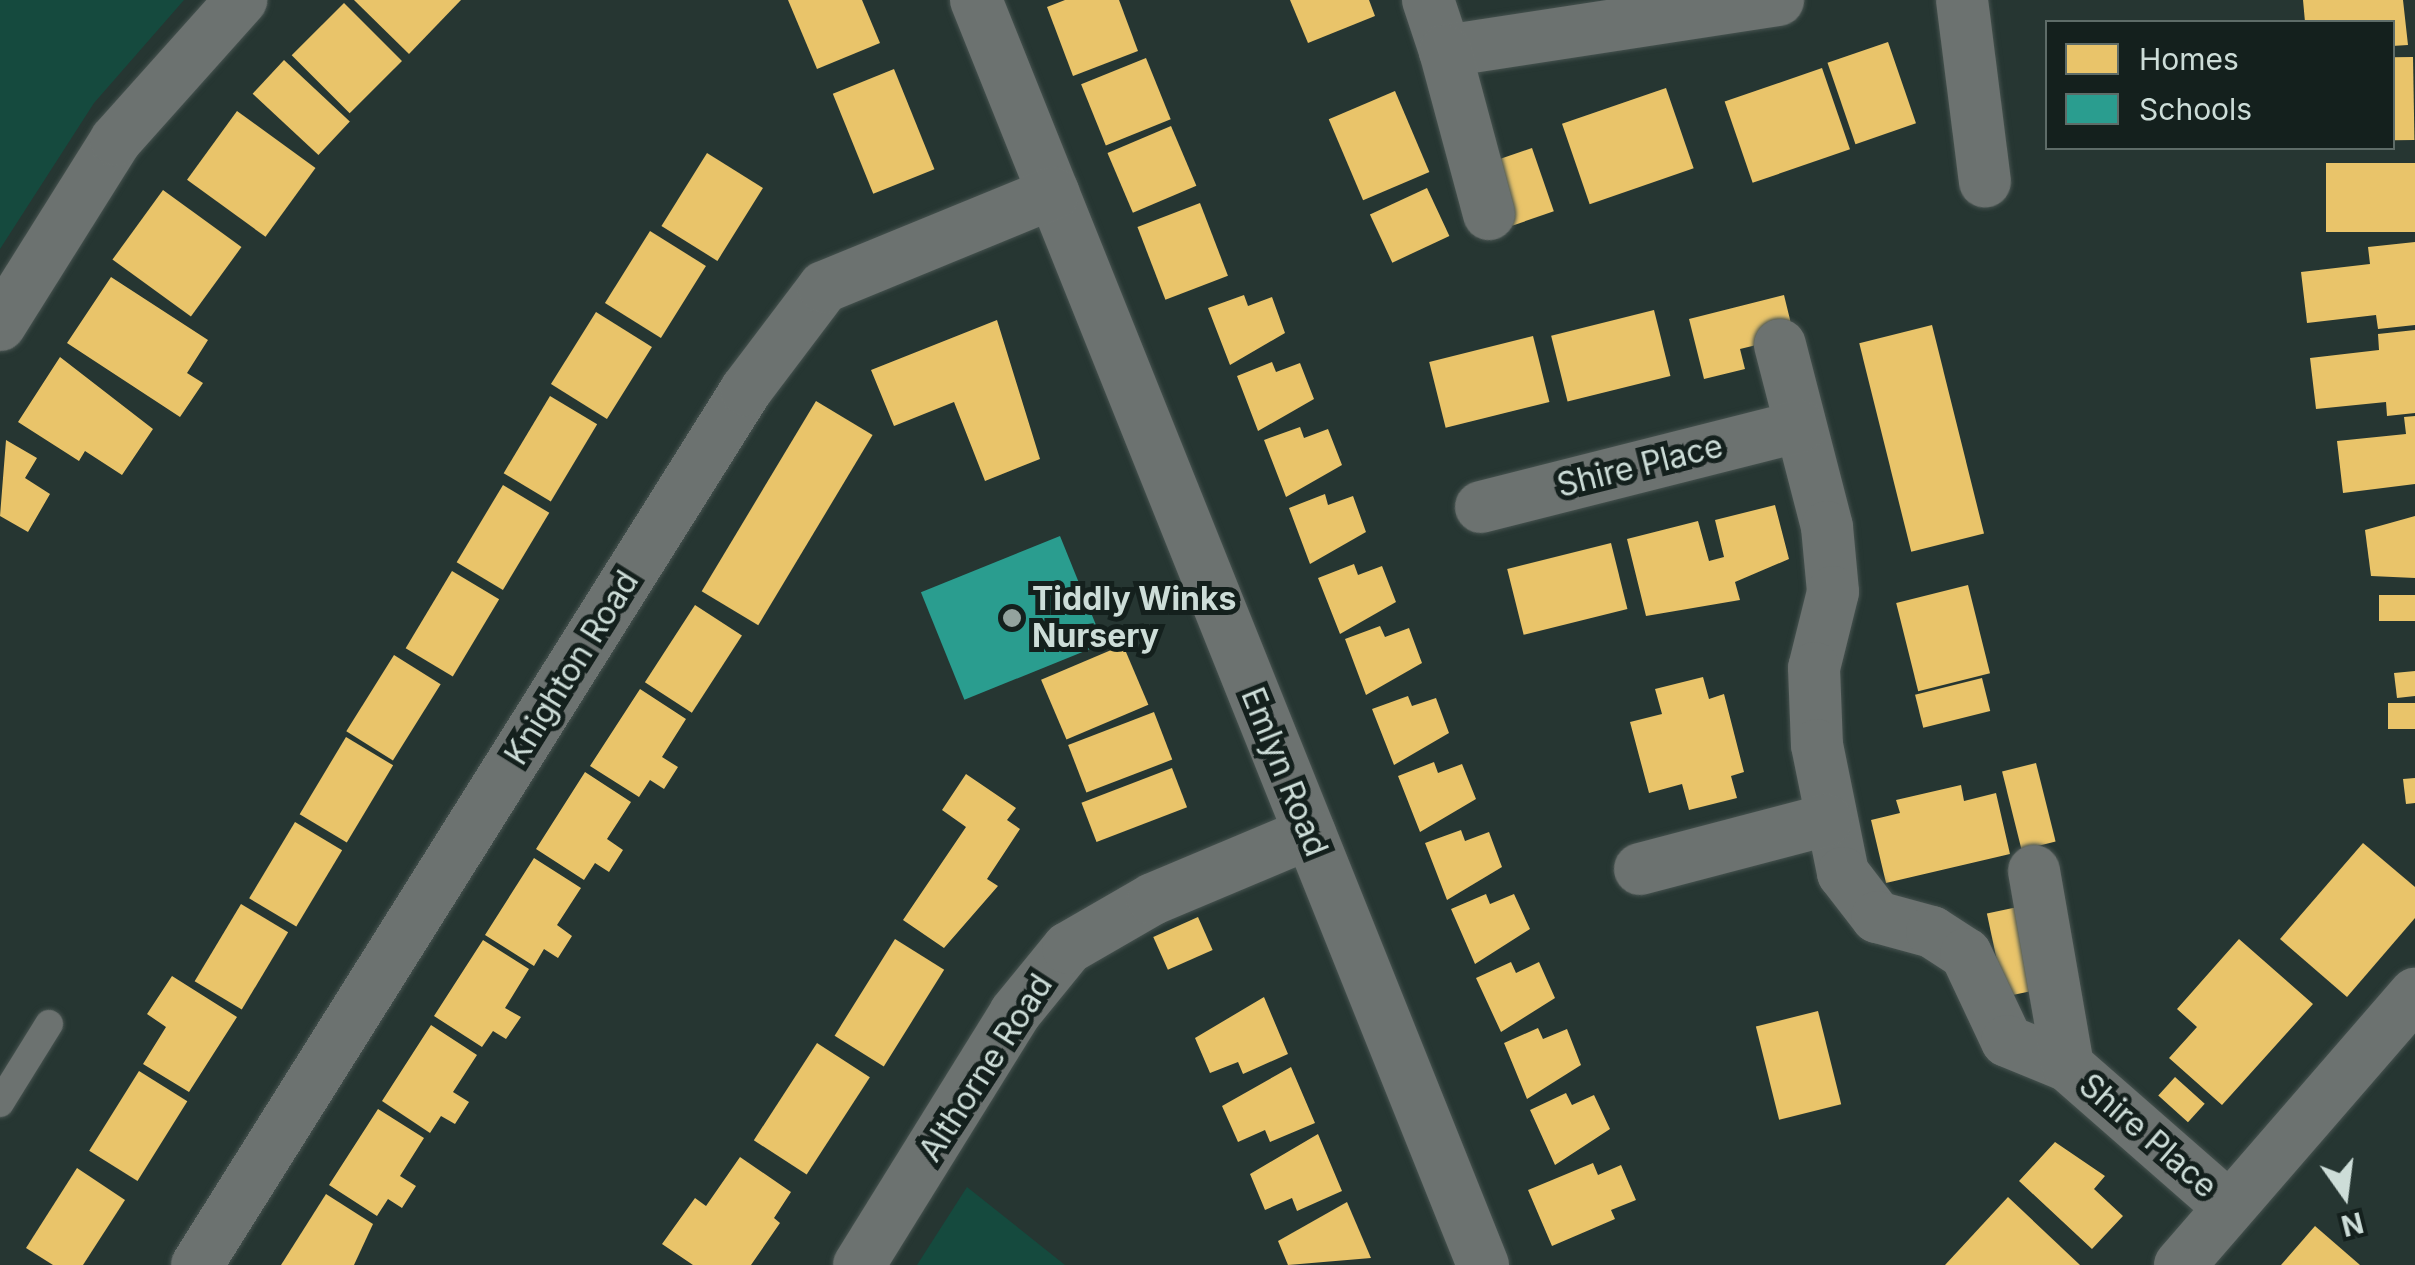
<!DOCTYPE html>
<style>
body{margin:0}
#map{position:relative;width:2415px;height:1265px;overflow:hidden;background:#263632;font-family:Inter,sans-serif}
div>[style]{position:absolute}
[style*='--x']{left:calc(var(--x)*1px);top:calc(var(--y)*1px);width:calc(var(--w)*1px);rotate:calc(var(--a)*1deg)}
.green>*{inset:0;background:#154a3e}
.homes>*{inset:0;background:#e9c46a;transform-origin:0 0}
.schools>*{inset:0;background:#2a9d8f;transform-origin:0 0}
.roads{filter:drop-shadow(0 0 2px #46524f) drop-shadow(0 0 2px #46524f)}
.lane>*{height:28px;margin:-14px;padding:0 14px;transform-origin:14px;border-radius:14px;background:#6c7270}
.street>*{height:52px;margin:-26px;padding:0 26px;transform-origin:26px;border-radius:26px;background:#6c7270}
.dots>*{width:28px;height:28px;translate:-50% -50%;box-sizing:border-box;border:5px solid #14201d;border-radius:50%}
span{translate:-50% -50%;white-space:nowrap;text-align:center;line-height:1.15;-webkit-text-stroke:10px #14201d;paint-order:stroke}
.street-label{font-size:32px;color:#cdddd8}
.poi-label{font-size:32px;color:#cdddd8;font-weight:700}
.left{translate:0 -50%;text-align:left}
.legend{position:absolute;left:2045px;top:20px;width:350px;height:130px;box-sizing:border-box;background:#14201d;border:2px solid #5e6c68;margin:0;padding:12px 18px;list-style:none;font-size:30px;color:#cdddd8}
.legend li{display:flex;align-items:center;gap:20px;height:50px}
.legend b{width:50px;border:2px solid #5e6c68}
.north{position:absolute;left:2295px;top:1145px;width:100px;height:100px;-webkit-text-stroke:8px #14201d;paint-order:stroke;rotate:166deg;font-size:28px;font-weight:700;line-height:40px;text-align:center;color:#cdddd8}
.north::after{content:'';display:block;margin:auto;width:35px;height:45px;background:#cdddd8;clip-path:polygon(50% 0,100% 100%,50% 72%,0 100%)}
</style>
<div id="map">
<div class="green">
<i style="clip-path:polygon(0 0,184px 0,94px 103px,0 249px)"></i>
<i style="clip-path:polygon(967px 1187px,1065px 1265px,917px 1265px)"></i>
</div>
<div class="homes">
<i style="clip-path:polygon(354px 0,461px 0,409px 54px)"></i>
<i style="clip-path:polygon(788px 0,862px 0,880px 43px,817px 69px)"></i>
<i style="clip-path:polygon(1065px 0,1119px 0,1138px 51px,1073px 76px,1047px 7px)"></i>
<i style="clip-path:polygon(1290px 0,1369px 0,1375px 16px,1308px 43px)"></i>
<i style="clip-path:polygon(2303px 0,2403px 0,2408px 45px,2392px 46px,2392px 22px,2305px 22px)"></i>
<i style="left:344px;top:3px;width:82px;height:74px;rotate:45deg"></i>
<i style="left:1888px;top:42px;width:86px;height:64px;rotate:71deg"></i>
<i style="left:2413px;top:57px;width:83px;height:21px;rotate:89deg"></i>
<i style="left:1146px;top:58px;width:66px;height:70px;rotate:68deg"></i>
<i style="left:284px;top:60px;width:90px;height:46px;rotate:43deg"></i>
<i style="left:1822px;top:68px;width:86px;height:103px;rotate:71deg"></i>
<i style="left:894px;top:69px;width:108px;height:66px;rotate:68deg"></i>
<i style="left:1666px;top:88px;width:85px;height:110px;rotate:71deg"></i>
<i style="left:1395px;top:91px;width:88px;height:72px;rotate:67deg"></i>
<i style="left:237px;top:111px;width:97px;height:85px;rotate:36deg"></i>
<i style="left:1171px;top:126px;width:65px;height:69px;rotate:67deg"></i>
<i style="left:1532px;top:148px;width:67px;height:44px;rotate:71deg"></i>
<i style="left:707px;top:153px;width:66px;height:86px;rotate:32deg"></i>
<i style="left:2415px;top:163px;width:69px;height:89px;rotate:90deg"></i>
<i style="left:1427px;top:188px;width:53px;height:63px;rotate:65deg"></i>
<i style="left:163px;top:190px;width:97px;height:86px;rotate:36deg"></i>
<i style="left:1200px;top:203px;width:78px;height:67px;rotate:69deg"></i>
<i style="left:650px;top:231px;width:66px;height:85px;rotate:32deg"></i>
<i style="clip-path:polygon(2415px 242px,2415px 325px,2378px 329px,2376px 315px,2307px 323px,2301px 272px,2370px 264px,2368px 247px)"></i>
<i style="clip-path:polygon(111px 277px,208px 340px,187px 373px,203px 383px,180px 417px,67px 343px)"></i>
<i style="clip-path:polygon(1244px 295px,1248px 306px,1272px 297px,1285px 333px,1230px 365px,1208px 308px)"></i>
<i style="clip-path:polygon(1784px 295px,1794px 336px,1740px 349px,1745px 369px,1704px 379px,1689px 319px)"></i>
<i style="left:1654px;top:310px;width:68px;height:106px;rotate:76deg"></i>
<i style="left:596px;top:312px;width:66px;height:85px;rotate:32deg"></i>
<i style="clip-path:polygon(997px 320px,1040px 459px,985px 481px,954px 402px,894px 426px,871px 370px)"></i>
<i style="left:1932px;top:325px;width:215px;height:75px;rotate:76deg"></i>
<i style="clip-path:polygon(2415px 330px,2415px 413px,2387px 416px,2386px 402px,2316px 409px,2310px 358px,2379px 350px,2378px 334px)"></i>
<i style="left:1533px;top:336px;width:68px;height:107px;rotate:76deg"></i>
<i style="clip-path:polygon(60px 357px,153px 429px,122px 475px,85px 451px,79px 461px,18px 422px)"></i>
<i style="clip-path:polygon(1272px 362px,1276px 372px,1300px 363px,1314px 399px,1258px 431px,1237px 376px)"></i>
<i style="left:550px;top:396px;width:55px;height:90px;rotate:31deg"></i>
<i style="left:816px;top:401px;width:66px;height:222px;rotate:31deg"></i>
<i style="clip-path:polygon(2415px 416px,2415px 484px,2343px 493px,2337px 441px,2406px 434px,2404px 417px)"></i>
<i style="clip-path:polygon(1300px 427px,1304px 438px,1328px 429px,1342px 465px,1286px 497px,1264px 440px)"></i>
<i style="clip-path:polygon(6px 440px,37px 458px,25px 478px,50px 494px,28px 532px,0 516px)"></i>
<i style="left:503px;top:485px;width:54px;height:90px;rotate:31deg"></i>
<i style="clip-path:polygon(1325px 494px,1328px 505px,1353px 496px,1366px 532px,1310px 564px,1289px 508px)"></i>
<i style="clip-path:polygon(1775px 505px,1789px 559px,1735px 582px,1740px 600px,1646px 616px,1627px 539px,1698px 521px,1709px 561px,1724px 557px,1715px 520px)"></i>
<i style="clip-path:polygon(2415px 516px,2415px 578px,2371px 576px,2365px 530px)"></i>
<i style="left:1611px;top:543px;width:68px;height:107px;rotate:76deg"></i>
<i style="clip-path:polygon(1354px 564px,1358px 575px,1382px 566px,1396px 602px,1340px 634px,1318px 578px)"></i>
<i style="left:452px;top:571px;width:55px;height:90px;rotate:31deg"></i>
<i style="left:1968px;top:585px;width:91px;height:74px;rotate:76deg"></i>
<i style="left:2415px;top:595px;width:26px;height:36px;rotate:90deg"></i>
<i style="left:695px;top:605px;width:56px;height:92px;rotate:33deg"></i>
<i style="clip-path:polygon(1380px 626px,1385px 637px,1409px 628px,1422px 663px,1366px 695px,1345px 639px)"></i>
<i style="left:1123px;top:645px;width:65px;height:89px;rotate:67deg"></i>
<i style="left:394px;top:655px;width:55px;height:90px;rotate:32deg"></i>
<i style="clip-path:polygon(2415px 671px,2415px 696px,2397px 698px,2394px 673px)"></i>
<i style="clip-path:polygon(1703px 677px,1709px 699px,1724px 694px,1744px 772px,1731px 776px,1737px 798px,1689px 810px,1682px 784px,1649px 793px,1630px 722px,1662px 714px,1655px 689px)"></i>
<i style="left:1982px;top:678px;width:34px;height:69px;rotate:76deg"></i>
<i style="clip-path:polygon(640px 689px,686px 719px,662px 757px,678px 767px,664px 789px,650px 780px,639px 797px,590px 766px)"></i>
<i style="clip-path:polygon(1408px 696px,1412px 706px,1436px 698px,1449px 733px,1394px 765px,1372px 709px)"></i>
<i style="left:2415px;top:703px;width:26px;height:27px;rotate:90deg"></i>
<i style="left:1154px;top:712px;width:51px;height:92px;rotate:69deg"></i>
<i style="left:346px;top:737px;width:55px;height:90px;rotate:31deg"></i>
<i style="clip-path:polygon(1434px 762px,1438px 773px,1462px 764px,1476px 799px,1420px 832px,1398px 776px)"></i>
<i style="left:2036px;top:763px;width:81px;height:35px;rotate:76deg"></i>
<i style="left:1172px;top:768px;width:42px;height:97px;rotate:69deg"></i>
<i style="clip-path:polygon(585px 772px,631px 802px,607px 839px,623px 850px,609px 872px,595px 863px,584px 880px,536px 849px)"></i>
<i style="clip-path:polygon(966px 774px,1016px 808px,1007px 820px,1020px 829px,987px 879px,998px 886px,944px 948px,903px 920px,966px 827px,942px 810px)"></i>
<i style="clip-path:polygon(2415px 778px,2415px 803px,2406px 804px,2403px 779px)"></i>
<i style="clip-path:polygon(1961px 785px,1964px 801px,1996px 793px,2010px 854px,1886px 883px,1871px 820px,1900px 813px,1896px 800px)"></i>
<i style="left:295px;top:822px;width:55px;height:89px;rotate:31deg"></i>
<i style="clip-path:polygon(1461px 830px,1465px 841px,1489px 832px,1502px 867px,1447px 900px,1425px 843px)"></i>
<i style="clip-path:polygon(2363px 843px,2415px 887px,2415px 918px,2347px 997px,2280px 939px)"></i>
<i style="clip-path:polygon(534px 858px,581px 888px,557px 925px,572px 936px,558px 958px,544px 949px,534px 966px,485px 935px)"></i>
<i style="clip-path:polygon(1486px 894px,1490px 904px,1514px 894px,1530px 929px,1475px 964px,1451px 909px)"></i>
<i style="left:241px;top:904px;width:55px;height:90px;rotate:31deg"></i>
<i style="left:2027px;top:905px;width:85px;height:41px;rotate:78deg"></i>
<i style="left:1198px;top:917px;width:36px;height:49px;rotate:66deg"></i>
<i style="left:895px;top:939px;width:58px;height:114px;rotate:32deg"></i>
<i style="clip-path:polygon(2239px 939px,2313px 1004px,2222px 1105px,2169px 1058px,2197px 1027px,2177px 1009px)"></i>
<i style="clip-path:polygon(483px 940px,529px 969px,505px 1008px,521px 1017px,506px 1039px,493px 1031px,482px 1047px,434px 1016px)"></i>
<i style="clip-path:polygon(1511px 962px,1516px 973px,1539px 962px,1555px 998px,1501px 1032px,1476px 978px)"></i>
<i style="clip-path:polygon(172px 976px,237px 1017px,189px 1092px,143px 1064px,166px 1027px,147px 1014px)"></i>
<i style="clip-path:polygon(1264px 997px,1288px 1054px,1243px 1074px,1238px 1062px,1210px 1073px,1195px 1038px)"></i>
<i style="left:1818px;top:1011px;width:96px;height:64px;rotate:76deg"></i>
<i style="clip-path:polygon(431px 1025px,477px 1055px,453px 1092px,469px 1102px,455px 1124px,441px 1116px,430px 1133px,382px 1101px)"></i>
<i style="clip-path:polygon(1538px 1028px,1543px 1039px,1567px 1029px,1581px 1065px,1527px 1099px,1504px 1043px)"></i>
<i style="left:817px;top:1043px;width:63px;height:116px;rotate:33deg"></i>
<i style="clip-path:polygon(1291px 1067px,1315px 1123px,1270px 1142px,1265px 1130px,1238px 1142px,1222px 1106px)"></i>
<i style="left:139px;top:1071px;width:57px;height:94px;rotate:32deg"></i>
<i style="left:2175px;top:1077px;width:40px;height:25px;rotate:42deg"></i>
<i style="clip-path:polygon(1566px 1093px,1572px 1105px,1594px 1095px,1610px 1129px,1555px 1165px,1530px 1110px)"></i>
<i style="clip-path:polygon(378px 1109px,424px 1138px,400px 1176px,416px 1186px,402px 1208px,388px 1199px,377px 1216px,329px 1185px)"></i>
<i style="clip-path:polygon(1318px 1134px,1342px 1191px,1297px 1211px,1292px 1198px,1265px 1210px,1250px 1174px)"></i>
<i style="clip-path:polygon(2055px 1142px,2105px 1176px,2094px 1189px,2123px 1216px,2092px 1249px,2019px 1181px)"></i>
<i style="clip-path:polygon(740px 1157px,791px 1192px,774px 1218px,780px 1223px,751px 1265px,693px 1265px,662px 1244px,695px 1198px,706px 1206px)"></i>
<i style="clip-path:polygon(1593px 1163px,1598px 1175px,1621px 1165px,1636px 1200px,1611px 1210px,1615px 1219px,1552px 1246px,1528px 1190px)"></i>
<i style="clip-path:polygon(77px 1168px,125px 1200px,83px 1265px,53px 1265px,26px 1248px)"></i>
<i style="clip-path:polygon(326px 1194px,373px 1224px,354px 1265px,281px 1265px)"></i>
<i style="clip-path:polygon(2008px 1197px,2080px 1265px,1945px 1265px)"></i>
<i style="clip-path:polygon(1347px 1202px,1371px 1258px,1288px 1265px,1278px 1241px)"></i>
<i style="clip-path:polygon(2315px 1226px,2360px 1265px,2281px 1265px)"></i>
</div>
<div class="schools">
<i style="left:1060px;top:536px;width:116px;height:150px;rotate:68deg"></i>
</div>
<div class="roads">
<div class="lane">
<i style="--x:0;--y:1103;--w:93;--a:-58.2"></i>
</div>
<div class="street">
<i style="--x:976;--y:0;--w:1363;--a:68.16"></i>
<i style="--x:1428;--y:0;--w:54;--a:71.6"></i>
<i style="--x:1445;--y:51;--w:337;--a:-8.7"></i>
<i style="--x:1962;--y:0;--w:183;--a:82.8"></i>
<i style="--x:1445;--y:51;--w:169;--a:74.9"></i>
<i style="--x:0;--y:325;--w:218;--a:-57.9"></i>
<i style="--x:116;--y:140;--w:188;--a:-48.2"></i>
<i style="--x:1780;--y:345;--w:188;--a:75.5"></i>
<i style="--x:1827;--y:527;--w:65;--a:84.7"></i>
<i style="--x:1833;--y:592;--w:78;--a:104"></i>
<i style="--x:1814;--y:668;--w:77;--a:87.8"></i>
<i style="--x:1817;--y:745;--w:131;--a:78.5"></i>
<i style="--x:1843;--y:873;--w:56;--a:52.3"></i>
<i style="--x:1877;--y:917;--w:57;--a:15.3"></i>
<i style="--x:1932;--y:932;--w:40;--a:32.9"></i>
<i style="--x:1966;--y:954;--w:96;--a:64.8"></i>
<i style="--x:2007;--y:1041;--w:66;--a:22.3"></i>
<i style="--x:2068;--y:1066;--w:211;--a:41.2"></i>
<i style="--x:1481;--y:507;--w:329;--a:-14.2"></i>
<i style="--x:1640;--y:869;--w:193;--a:-14.7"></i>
<i style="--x:2034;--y:871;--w:198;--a:80.1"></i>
<i style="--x:197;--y:1265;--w:1033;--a:-57.89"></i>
<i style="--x:746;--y:390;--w:129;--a:-52.9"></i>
<i style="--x:824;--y:287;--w:248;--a:-22.3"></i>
<i style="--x:859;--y:1265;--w:296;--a:-58.2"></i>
<i style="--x:1015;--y:1013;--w:84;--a:-50.8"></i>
<i style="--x:1068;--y:948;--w:98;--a:-30"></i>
<i style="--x:1153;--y:899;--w:170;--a:-22.8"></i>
<i style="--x:2180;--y:1265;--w:359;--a:-49.1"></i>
</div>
</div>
<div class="dots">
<i style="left:1012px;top:618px;background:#93a39e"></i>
</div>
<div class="street-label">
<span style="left:1640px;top:466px;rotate:-14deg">Shire Place</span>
<span style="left:572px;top:668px;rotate:-58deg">Knighton Road</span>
<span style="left:1284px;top:772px;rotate:68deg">Emlyn Road</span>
<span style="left:986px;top:1068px;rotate:-57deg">Althorne Road</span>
<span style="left:2148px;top:1136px;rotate:41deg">Shire Place</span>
</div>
<div class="poi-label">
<span class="left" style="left:1032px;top:618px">Tiddly Winks<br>Nursery</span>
</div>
<ul class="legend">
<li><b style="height:28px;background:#e9c46a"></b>Homes</li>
<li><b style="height:28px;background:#2a9d8f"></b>Schools</li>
</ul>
<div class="north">N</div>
</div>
